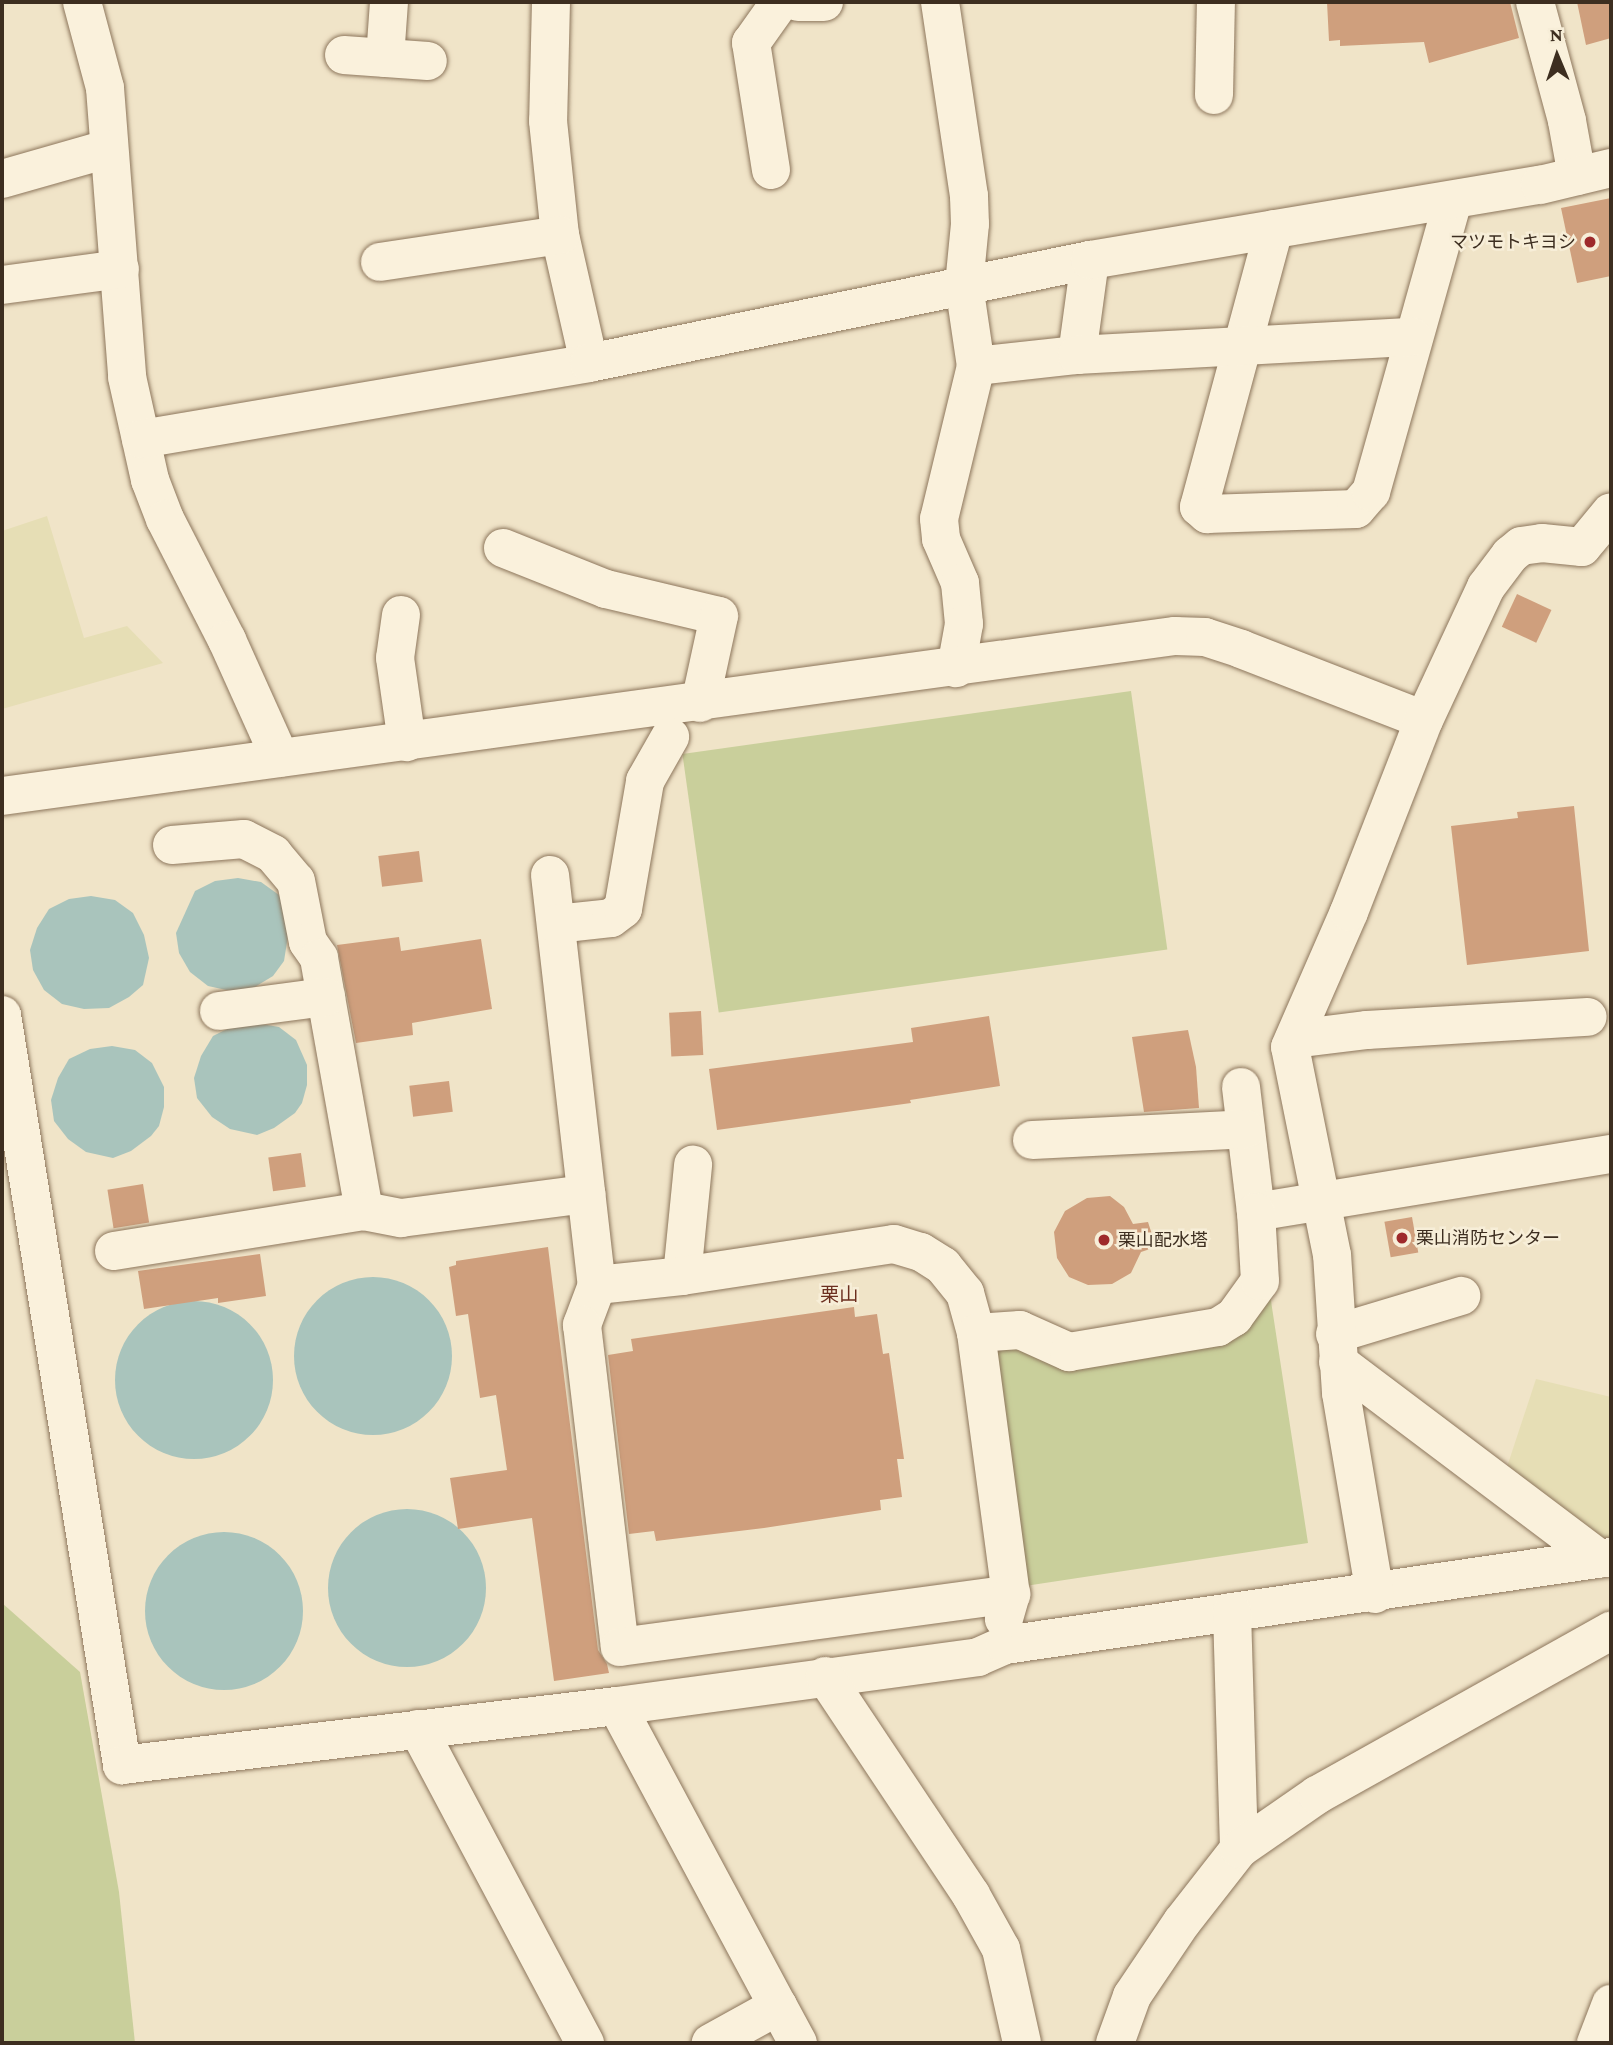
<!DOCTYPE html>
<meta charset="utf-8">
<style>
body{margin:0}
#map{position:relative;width:1613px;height:2045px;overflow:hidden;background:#f0e4c8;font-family:"Crimson Pro","Noto Sans JP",serif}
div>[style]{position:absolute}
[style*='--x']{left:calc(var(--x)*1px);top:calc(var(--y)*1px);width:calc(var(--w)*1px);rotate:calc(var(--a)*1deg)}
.farmland>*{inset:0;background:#e6deb5}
.green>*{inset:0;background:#c9cf9b;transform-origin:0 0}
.water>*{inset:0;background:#a9c4bc}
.round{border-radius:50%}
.building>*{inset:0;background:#cf9f7d;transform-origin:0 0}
.roads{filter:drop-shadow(0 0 2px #8d765c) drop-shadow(0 0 2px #8d765c)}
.minor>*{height:38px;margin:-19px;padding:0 19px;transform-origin:19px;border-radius:19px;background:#faf1dc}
.dots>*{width:19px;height:19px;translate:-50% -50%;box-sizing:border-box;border:4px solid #f7eed8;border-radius:50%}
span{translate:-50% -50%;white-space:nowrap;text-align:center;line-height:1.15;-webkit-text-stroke:5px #f7eed8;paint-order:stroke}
.poi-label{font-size:18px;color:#3d2e20}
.right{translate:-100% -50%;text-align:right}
.left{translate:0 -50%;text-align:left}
.neighbourhood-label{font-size:19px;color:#6b2e1e}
.frame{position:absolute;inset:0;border:4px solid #3d2e20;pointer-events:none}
.north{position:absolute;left:1522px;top:21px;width:70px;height:70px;-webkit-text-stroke:5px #f7eed8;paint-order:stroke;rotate:358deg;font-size:19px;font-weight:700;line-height:28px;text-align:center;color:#3d2e20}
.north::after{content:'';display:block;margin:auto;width:24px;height:32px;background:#3d2e20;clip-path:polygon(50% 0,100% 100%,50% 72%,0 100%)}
</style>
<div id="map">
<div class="farmland">
<i style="clip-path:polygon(47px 516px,84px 638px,127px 626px,163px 663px,2px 709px,2px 531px)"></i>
<i style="clip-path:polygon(1536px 1379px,1611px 1397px,1611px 1537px,1592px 1540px,1505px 1473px)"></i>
</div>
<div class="green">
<i style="left:1131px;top:691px;width:261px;height:453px;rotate:82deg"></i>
<i style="clip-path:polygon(1269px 1288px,1308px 1543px,1025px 1586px,992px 1348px,1018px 1341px,1058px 1365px)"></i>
<i style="clip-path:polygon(2px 1603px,80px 1672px,119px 1892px,135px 2043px,2px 2043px)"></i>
</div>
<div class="water">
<i style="clip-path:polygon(238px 878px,261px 882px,279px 895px,291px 917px,284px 961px,273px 976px,253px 988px,231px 991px,208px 986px,190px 972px,179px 953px,176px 933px,195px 891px,215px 881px)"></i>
<i style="clip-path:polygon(91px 896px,115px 900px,133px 913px,144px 935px,149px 958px,143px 985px,129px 997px,109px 1008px,84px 1009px,62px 1004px,44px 990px,33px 970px,30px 950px,37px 928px,49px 909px,69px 899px)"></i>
<i style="clip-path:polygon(256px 1023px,279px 1027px,296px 1040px,307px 1065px,307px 1085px,302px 1103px,295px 1113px,274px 1128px,257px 1135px,230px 1129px,212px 1117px,197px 1098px,194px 1078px,201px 1056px,213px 1036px,233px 1026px)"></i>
<i style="clip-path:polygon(112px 1046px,135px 1050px,152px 1063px,164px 1087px,164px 1107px,159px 1126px,151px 1136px,131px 1151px,113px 1158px,86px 1152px,68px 1139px,54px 1121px,51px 1100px,58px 1078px,69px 1059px,90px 1049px)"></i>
<i class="round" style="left:294px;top:1277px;width:158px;height:158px"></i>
<i class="round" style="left:115px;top:1301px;width:158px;height:158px"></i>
<i class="round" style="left:328px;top:1509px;width:158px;height:158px"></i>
<i class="round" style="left:145px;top:1532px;width:158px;height:158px"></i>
</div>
<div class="building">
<i style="clip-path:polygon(1327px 2px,1510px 2px,1519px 38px,1429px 63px,1424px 42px,1340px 46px,1340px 40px,1329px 41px)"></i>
<i style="clip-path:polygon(1577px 2px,1611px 2px,1611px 38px,1586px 45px)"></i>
<i style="clip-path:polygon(1611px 198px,1611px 276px,1577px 283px,1561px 208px)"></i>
<i style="left:1517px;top:594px;width:38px;height:36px;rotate:25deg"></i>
<i style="clip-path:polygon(1574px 806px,1589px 951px,1467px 965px,1451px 826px,1518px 818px,1517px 812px)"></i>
<i style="left:419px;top:851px;width:31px;height:41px;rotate:83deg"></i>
<i style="clip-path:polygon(399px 937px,401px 951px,481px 939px,492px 1009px,412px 1023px,413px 1035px,356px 1043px,337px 945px)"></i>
<i style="left:701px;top:1011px;width:44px;height:32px;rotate:87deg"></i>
<i style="clip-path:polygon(989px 1016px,1000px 1086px,910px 1100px,911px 1103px,717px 1130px,709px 1069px,913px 1042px,911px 1028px)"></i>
<i style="clip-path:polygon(1188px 1030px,1196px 1067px,1199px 1108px,1144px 1112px,1132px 1037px)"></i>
<i style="left:449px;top:1081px;width:31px;height:40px;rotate:83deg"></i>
<i style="left:301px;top:1153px;width:34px;height:33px;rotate:82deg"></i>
<i style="left:143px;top:1184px;width:39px;height:36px;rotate:81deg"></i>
<i style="clip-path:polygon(1110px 1196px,1124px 1207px,1133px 1224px,1148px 1222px,1156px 1247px,1141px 1252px,1131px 1273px,1112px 1284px,1088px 1285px,1069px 1277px,1057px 1258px,1054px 1232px,1065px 1211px,1087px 1198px)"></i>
<i style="left:1412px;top:1217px;width:36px;height:28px;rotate:80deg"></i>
<i style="clip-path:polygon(548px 1247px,598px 1650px,607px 1664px,609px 1673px,554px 1681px,532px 1518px,458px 1529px,450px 1478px,507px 1470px,496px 1395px,480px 1398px,468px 1314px,456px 1316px,449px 1267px,456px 1265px,456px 1261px)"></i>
<i style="clip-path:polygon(260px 1254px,266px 1296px,218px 1303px,218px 1298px,144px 1309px,138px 1271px)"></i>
<i style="clip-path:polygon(854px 1307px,855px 1317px,877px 1314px,883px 1354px,889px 1353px,904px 1459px,897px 1459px,902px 1497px,880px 1500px,881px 1510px,764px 1528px,656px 1541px,654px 1531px,629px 1534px,608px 1355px,633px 1351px,631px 1339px)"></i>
</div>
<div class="roads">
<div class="minor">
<i style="--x:82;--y:2;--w:89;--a:75"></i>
<i style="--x:105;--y:88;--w:290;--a:85.6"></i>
<i style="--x:127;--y:377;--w:106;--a:77.4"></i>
<i style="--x:150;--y:480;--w:42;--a:69"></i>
<i style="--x:165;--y:519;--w:136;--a:62.9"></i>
<i style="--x:227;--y:640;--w:129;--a:65.8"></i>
<i style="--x:551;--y:2;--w:119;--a:91.4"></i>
<i style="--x:548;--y:121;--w:115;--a:84"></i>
<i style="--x:560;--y:235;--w:131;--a:77.2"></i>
<i style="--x:798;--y:2;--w:26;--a:0"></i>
<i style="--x:940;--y:2;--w:196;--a:81.5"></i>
<i style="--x:969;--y:196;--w:28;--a:88"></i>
<i style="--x:970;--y:224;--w:61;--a:95.6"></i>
<i style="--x:964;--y:285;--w:82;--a:81.6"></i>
<i style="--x:976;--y:366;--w:157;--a:103.6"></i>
<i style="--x:939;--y:519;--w:20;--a:84"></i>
<i style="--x:941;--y:539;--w:48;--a:66.6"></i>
<i style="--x:960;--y:583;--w:41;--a:84.4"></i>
<i style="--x:964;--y:624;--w:45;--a:100.3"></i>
<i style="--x:1535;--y:2;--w:123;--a:74.9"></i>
<i style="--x:1567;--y:121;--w:56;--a:79.7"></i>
<i style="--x:344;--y:55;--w:84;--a:4.1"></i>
<i style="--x:385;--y:58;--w:56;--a:-85.9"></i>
<i style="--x:1214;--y:95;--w:93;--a:-88.8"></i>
<i style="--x:771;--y:170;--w:129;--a:-98.9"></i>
<i style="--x:751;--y:43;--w:50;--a:-54.7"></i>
<i style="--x:2;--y:179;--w:109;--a:-15.9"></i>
<i style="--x:1274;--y:229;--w:288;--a:105.1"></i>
<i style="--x:1199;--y:507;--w:11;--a:41"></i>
<i style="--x:1207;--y:514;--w:149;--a:-1.9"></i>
<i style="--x:1356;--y:509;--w:23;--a:-49"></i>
<i style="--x:1371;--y:492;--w:303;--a:-74.3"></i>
<i style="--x:380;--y:262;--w:182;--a:-8.5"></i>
<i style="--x:2;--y:285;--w:119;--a:-7.7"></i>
<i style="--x:1077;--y:355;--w:96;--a:-82.2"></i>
<i style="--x:976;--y:366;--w:102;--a:-6.2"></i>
<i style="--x:1077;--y:355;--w:336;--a:-3.1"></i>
<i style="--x:141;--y:439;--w:454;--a:-9.6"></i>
<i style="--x:589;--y:363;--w:511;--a:-11.62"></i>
<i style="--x:1090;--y:260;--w:456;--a:-9.5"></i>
<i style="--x:1540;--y:185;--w:73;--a:-13.5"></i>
<i style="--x:503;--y:548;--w:111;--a:21.7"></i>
<i style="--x:606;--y:589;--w:116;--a:13.4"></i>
<i style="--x:719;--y:616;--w:89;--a:102.3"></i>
<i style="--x:401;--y:615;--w:43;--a:97.9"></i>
<i style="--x:395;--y:658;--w:85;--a:81.9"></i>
<i style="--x:2;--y:796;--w:1184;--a:-7.77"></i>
<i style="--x:1175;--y:636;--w:30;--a:2"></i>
<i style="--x:1205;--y:637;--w:38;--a:18"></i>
<i style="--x:1241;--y:649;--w:196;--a:21.2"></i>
<i style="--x:172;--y:845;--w:72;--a:-4.8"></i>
<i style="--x:244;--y:839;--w:33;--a:27"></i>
<i style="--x:273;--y:854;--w:35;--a:50"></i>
<i style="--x:296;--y:881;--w:62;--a:78.9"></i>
<i style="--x:308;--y:942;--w:19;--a:55"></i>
<i style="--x:319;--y:958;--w:257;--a:79.9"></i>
<i style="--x:550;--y:875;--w:413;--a:83.5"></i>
<i style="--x:597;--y:1285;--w:43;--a:110.6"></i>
<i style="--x:582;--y:1325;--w:324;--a:83.3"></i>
<i style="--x:620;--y:1647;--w:395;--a:-7.7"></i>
<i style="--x:556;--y:924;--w:55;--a:-6.2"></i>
<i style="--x:611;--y:918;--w:15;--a:-37"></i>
<i style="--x:623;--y:909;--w:130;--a:-80.2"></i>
<i style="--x:645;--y:781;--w:51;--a:-60.4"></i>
<i style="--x:219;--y:1011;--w:108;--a:-7.5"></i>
<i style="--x:2;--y:1015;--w:760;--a:80.91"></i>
<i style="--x:122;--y:1765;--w:499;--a:-6.8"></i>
<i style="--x:617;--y:1706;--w:364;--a:-7.7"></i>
<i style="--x:978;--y:1657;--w:30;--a:-24"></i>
<i style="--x:1005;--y:1645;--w:612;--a:-8.26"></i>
<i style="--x:1294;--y:1039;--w:74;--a:-7"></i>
<i style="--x:1367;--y:1030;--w:221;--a:-3.4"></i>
<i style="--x:1241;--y:1087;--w:126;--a:83.2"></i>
<i style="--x:1256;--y:1212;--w:360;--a:-9.3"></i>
<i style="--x:1032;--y:1140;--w:214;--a:-2.9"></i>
<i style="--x:114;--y:1251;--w:253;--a:-9.1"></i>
<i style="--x:364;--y:1211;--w:38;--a:11"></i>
<i style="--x:401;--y:1218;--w:187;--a:-7.4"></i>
<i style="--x:682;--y:1276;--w:112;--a:-84.3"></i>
<i style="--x:597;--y:1285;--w:85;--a:-6"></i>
<i style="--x:682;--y:1276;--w:214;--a:-8.6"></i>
<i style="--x:894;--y:1244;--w:28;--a:17"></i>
<i style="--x:921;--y:1252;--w:26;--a:32"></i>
<i style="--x:943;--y:1266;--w:35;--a:51"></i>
<i style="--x:965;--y:1293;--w:41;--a:74.6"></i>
<i style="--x:976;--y:1333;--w:263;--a:82.4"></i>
<i style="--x:1011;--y:1594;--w:26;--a:106"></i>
<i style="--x:976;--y:1333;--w:44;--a:-3.9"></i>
<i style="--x:1020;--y:1330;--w:54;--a:24.2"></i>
<i style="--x:1069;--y:1352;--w:151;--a:-9.5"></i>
<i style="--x:1218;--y:1327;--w:19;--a:-32"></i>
<i style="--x:1234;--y:1317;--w:44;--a:-54.2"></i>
<i style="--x:1260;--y:1281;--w:69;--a:-93.3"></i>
<i style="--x:1335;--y:1334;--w:132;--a:-16.8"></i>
<i style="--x:1338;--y:1362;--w:327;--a:37"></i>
<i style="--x:1375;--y:1594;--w:204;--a:-99.6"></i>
<i style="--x:1341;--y:1393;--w:138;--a:-93.7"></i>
<i style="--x:1332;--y:1255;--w:212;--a:-101.4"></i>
<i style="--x:1290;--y:1047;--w:147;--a:-66.4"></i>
<i style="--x:1349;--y:912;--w:206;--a:-68.7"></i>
<i style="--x:1424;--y:720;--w:147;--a:-65"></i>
<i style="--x:1486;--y:587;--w:40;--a:-53"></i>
<i style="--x:1510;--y:555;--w:14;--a:-39"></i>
<i style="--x:1521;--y:546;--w:21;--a:-8"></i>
<i style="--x:1542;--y:543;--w:40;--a:5.7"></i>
<i style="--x:1582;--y:547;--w:45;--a:-50.4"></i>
<i style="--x:1232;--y:1612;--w:237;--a:88.3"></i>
<i style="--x:825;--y:1676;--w:263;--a:56.3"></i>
<i style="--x:971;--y:1895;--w:62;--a:60.9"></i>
<i style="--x:1001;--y:1949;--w:96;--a:77.4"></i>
<i style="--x:617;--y:1706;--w:340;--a:61.8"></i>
<i style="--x:778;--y:2006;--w:77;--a:151.1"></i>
<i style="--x:418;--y:1729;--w:356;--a:62"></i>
<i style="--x:778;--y:2006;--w:42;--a:61.6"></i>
<i style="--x:1115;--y:2043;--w:50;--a:-70.1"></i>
<i style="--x:1132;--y:1996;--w:89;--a:-56"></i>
<i style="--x:1182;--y:1922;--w:93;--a:-52"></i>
<i style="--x:1239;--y:1849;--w:95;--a:-34.7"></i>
<i style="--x:1317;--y:1795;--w:337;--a:-29.2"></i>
<i style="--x:1596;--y:2043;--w:42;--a:-69"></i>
</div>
</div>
<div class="dots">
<i style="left:1590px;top:242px;background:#9e2a2b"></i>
<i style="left:1402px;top:1238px;background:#9e2a2b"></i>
<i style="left:1104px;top:1240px;background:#9e2a2b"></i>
</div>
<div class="poi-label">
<span class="right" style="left:1576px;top:242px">マツモトキヨシ</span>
<span class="left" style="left:1416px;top:1238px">栗山消防センター</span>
<span class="left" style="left:1118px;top:1240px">栗山配水塔</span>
</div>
<div class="neighbourhood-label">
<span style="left:839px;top:1295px">栗山</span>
</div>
<div class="frame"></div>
<div class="north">N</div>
</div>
